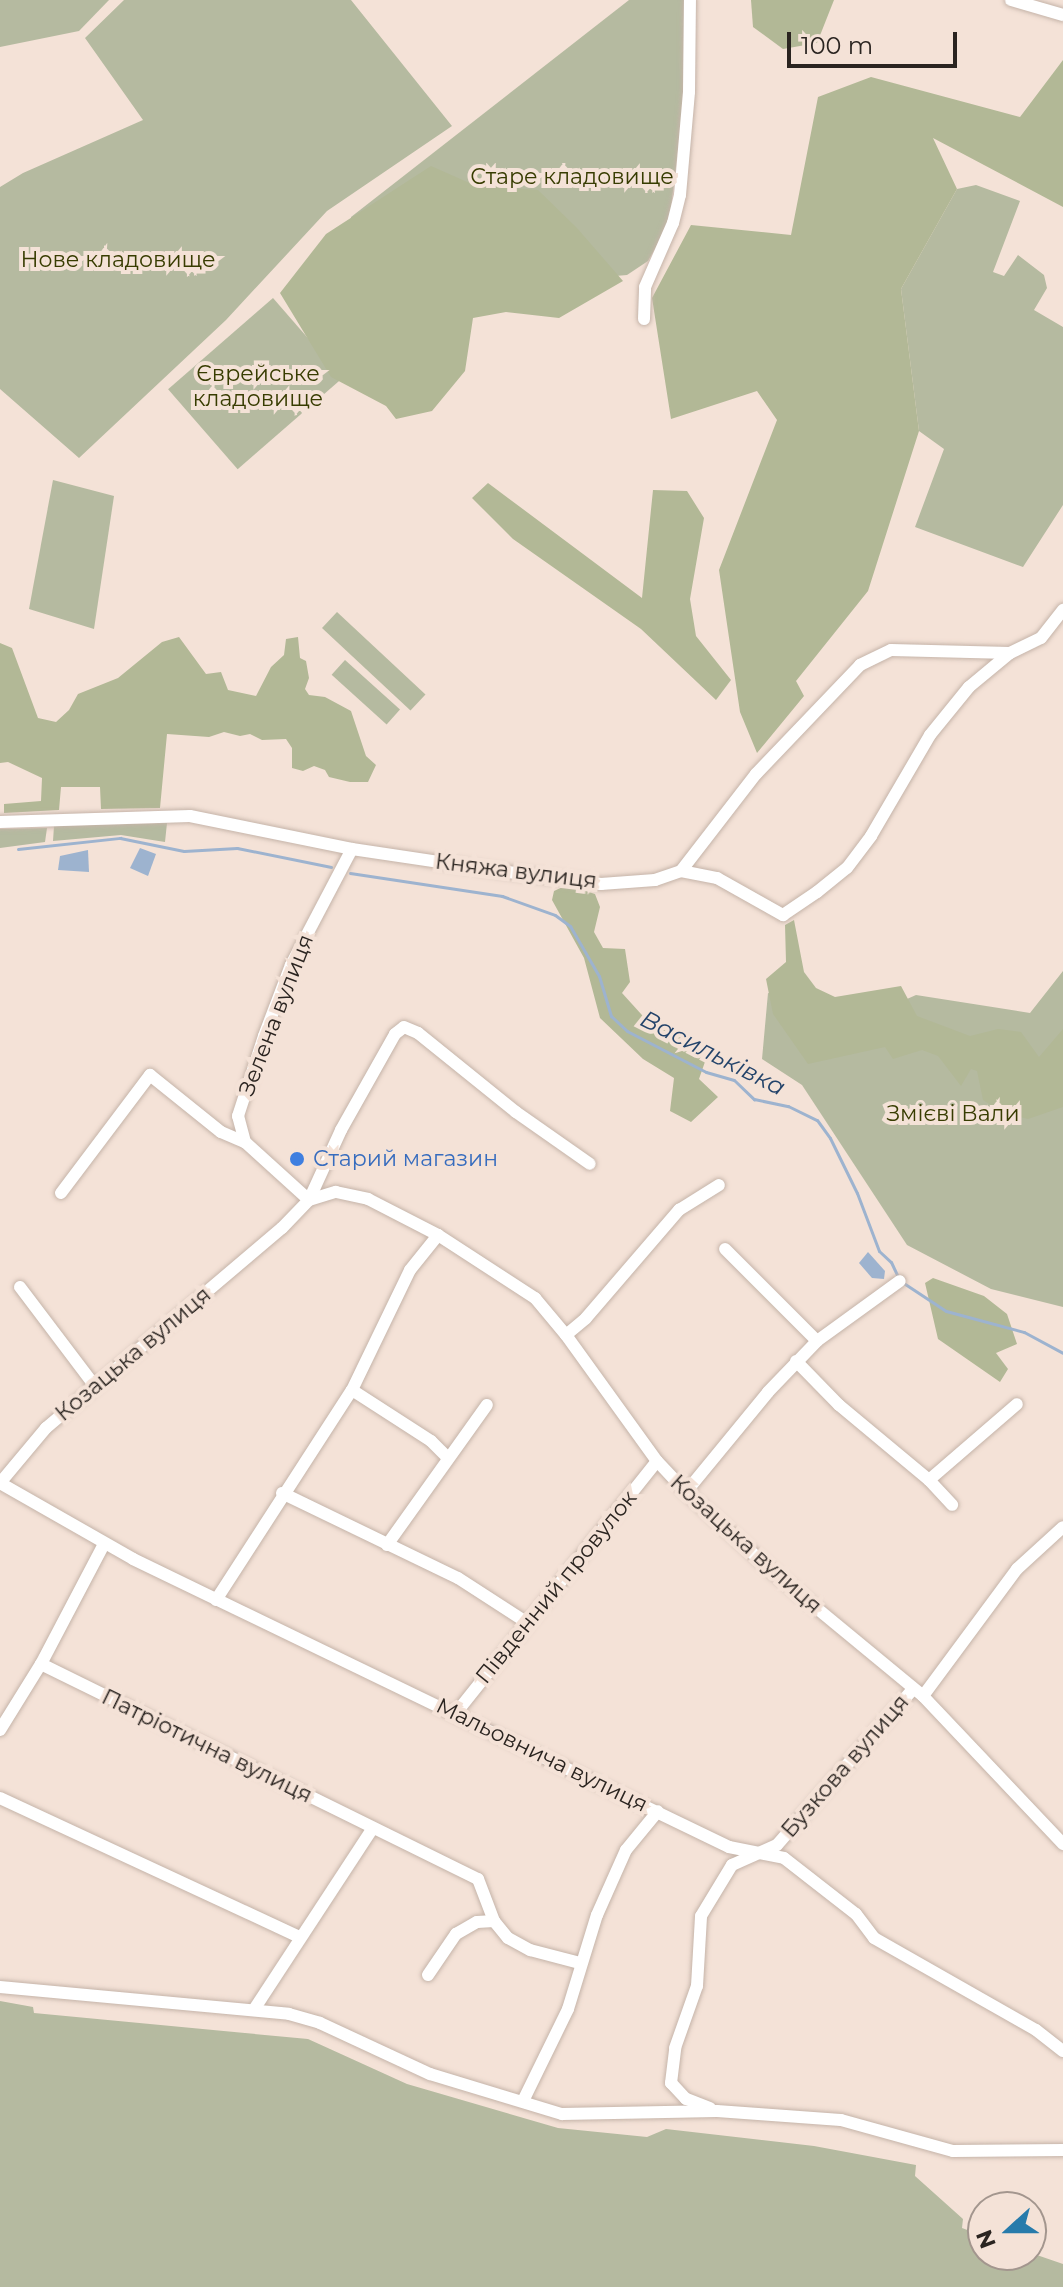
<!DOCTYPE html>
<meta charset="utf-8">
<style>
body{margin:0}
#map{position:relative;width:1063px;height:2287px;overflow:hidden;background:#f4e2d7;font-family:Montserrat,sans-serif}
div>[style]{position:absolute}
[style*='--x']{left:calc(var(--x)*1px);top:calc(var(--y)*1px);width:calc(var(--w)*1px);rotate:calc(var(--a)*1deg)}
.green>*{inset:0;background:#b5baa0;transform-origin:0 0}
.forest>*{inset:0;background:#b2b896}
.water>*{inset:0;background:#9db3cf}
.stream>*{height:3px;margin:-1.5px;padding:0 1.5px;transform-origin:1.5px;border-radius:1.5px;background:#9db3cf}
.roads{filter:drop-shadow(0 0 2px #c5b4a9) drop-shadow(0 0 2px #c5b4a9)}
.minor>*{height:12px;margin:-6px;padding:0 6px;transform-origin:6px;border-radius:6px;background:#fff}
.dots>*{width:22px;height:22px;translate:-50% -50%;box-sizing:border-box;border:4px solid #f4e2d7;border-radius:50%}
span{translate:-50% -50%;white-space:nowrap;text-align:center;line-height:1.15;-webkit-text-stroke:8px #f4e2d7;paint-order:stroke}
.park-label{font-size:22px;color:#373c01}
.street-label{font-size:22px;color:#2a2420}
.shop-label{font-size:22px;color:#366cbe}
.left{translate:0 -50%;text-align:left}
.water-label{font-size:24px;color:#23436a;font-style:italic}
.north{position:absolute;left:967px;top:2191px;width:80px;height:80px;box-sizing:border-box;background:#f4e2d7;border:2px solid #a3968e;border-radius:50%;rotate:249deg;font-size:22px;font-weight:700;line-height:32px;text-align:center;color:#2a2420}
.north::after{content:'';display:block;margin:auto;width:28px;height:36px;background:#277bab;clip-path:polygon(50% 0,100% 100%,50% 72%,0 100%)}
.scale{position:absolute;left:787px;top:32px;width:170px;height:36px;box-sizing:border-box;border:4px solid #2a2420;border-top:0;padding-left:10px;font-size:24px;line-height:28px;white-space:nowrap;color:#2a2420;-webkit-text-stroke:6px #f4e2d7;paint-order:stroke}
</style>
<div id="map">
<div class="green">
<i style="clip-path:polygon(0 0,109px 0,79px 31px,0 47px)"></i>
<i style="clip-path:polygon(124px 0,351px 0,452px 126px,327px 211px,226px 320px,79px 458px,0 389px,0 187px,23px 173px,143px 120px,85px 38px)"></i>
<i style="clip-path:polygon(629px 0,686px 0,686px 84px,669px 224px,648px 261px,627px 275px,521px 284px,350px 235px,351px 217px)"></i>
<i style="clip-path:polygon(976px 185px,1020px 201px,993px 272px,1004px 276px,1018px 255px,1044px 275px,1047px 288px,1034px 310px,1063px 327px,1063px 505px,1023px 567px,915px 527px,944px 449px,919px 431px,901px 289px,957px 189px)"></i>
<i style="left:273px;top:298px;width:106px;height:139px;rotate:49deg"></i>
<i style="clip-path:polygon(53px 480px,114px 496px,94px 629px,29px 609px)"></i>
<i style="left:337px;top:612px;width:121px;height:22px;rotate:43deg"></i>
<i style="left:345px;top:660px;width:74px;height:20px;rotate:42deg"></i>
<i style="clip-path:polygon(167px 823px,165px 842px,121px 835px,53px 841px,54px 826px)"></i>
<i style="clip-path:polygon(47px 828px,45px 842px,0 848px,0 829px)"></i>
<i style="clip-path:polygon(1063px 971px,1063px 1307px,991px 1289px,907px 1245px,802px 1085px,762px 1059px,768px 993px,871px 1015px,916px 995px,1030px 1013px)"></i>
<i style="clip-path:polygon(0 2001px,33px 2007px,34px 2013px,308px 2039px,407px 2084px,558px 2128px,647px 2137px,666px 2129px,814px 2146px,916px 2165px,915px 2176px,963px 2219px,962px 2228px,983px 2236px,983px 2255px,1031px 2253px,1063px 2264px,1063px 2287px,0 2287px)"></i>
</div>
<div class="forest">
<i style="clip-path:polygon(751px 0,834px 0,817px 43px,783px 49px,753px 27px)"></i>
<i style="clip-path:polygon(1063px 60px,1063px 207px,933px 138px,957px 189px,901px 289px,919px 431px,868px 591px,796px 681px,804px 696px,757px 753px,740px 712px,719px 570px,777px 420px,757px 391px,671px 419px,652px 298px,691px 225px,791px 235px,818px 97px,871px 77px,1020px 117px)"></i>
<i style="clip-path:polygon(431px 166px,474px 185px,538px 190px,577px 228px,623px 281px,559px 318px,506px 312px,473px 318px,465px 371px,432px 411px,396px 419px,386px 406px,331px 377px,280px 293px,326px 234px)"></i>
<i style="clip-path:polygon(488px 483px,642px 598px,653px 490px,687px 491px,704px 518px,690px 599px,696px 636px,731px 680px,716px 700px,641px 629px,513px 539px,472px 498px)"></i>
<i style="clip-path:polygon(179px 637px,206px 674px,221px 672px,228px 690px,256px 696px,271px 667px,284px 655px,286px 639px,298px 637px,300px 658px,306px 661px,309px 678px,305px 689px,309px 695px,325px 697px,351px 711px,366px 756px,376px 765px,368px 782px,350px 782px,329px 777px,325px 770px,314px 766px,303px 771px,292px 768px,292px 748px,286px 739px,262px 740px,250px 734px,240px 736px,224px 732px,209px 737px,167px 734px,160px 808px,101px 809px,100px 787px,61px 787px,59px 810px,4px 813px,4px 804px,41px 801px,42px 778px,8px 762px,0 763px,0 643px,12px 648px,38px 718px,56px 722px,69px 710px,78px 694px,118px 678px,162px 642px)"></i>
<i style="clip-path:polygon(567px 885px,595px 894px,600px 907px,594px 932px,603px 948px,625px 949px,630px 982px,622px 993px,651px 1025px,700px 1044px,707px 1056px,699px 1079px,718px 1097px,691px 1122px,670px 1111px,674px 1078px,643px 1059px,600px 1018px,584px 958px,552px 900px,554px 891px)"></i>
<i style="clip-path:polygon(794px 920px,804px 972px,816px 988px,835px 997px,901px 986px,917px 1016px,970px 1036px,998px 1029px,1021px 1032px,1039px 1057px,1063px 1029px,1063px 1107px,1028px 1119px,1003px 1113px,983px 1100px,977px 1071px,971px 1069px,961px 1086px,938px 1056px,922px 1050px,893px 1059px,885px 1047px,808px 1064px,773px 1014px,766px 979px,786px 962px,785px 925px)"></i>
<i style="clip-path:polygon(933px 1278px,984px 1296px,1007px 1314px,1017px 1344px,996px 1353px,1008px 1369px,1000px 1382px,938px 1339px,925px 1283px)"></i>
</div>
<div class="water">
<i style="clip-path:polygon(140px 848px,156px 854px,148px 876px,130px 868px)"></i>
<i style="clip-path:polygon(88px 850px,89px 872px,58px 870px,60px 856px)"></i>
<i style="clip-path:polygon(868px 1252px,885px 1271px,884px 1279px,872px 1278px,859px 1263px)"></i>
</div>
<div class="stream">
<i style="--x:18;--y:849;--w:103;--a:-6.2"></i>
<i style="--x:120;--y:838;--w:65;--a:11.5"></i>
<i style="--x:184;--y:851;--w:53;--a:-3.2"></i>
<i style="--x:237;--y:848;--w:96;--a:11.4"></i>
<i style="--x:350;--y:873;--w:154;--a:8.6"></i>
<i style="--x:502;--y:896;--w:56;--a:19.7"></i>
<i style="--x:555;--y:915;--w:19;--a:36"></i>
<i style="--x:570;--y:926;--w:58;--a:59.9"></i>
<i style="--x:599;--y:976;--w:42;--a:73.3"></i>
<i style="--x:611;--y:1016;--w:22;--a:43"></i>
<i style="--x:627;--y:1031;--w:89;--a:27.4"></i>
<i style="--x:706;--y:1072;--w:29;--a:16"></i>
<i style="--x:734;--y:1080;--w:28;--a:44"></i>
<i style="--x:754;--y:1099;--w:35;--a:12"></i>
<i style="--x:788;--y:1106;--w:32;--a:26"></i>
<i style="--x:817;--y:1120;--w:22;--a:54"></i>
<i style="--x:830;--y:1138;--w:61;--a:63.9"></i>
<i style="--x:857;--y:1193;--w:62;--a:69.2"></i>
<i style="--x:879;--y:1251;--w:16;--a:43"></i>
<i style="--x:891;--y:1262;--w:19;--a:65"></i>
<i style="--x:905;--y:1284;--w:49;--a:33.4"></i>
<i style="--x:946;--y:1311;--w:81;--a:15.1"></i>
<i style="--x:1024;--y:1332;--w:44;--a:28.3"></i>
</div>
<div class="roads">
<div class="minor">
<i style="--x:1011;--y:0;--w:54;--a:16.1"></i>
<i style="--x:644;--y:319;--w:32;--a:-88"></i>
<i style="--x:645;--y:287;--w:70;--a:-66.4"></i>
<i style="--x:673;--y:223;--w:29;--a:-76"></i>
<i style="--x:680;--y:195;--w:103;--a:-85"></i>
<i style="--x:689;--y:92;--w:92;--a:-89.4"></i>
<i style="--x:0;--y:822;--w:190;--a:-1.8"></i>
<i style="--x:190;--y:816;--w:165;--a:11.5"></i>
<i style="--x:352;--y:849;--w:150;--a:8.5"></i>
<i style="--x:500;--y:871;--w:102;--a:7.3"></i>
<i style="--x:601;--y:884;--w:54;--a:-4.2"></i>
<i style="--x:655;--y:880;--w:28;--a:-19"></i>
<i style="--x:681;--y:871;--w:123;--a:-52.3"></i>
<i style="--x:756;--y:774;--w:151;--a:-46.3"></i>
<i style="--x:860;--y:665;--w:34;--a:-26"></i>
<i style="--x:891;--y:650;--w:119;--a:1.4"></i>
<i style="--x:1010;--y:653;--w:34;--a:-26"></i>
<i style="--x:1041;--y:638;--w:36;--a:-52"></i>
<i style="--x:681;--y:871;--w:37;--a:11"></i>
<i style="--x:717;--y:878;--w:76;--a:29.3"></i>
<i style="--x:783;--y:915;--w:41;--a:-34.1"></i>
<i style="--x:817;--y:892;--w:38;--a:-39"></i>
<i style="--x:847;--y:868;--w:40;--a:-53"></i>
<i style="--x:871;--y:836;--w:117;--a:-59.7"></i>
<i style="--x:930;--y:735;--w:62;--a:-50.9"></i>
<i style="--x:969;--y:687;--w:53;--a:-39.7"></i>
<i style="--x:245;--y:1142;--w:27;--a:-105"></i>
<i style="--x:238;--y:1116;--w:84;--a:-72"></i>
<i style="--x:264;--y:1036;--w:76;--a:-69.2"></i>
<i style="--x:291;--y:965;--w:131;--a:-62.3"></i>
<i style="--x:61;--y:1193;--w:148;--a:-53"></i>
<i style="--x:150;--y:1075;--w:91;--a:38.8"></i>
<i style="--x:221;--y:1132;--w:26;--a:23"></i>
<i style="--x:245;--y:1142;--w:86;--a:42.2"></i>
<i style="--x:309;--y:1200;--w:77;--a:-65.4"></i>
<i style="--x:341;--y:1130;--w:110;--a:-60.6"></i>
<i style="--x:395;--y:1034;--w:11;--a:-38"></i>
<i style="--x:404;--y:1027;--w:15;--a:23"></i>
<i style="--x:418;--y:1033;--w:126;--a:38.9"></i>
<i style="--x:516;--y:1112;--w:90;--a:35.1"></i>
<i style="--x:20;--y:1287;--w:123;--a:52.9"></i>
<i style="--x:566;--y:1335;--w:26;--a:-40"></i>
<i style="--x:586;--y:1318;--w:143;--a:-49.3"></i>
<i style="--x:679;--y:1210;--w:47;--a:-32"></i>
<i style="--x:817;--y:1341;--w:102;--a:-35.9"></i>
<i style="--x:796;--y:1361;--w:62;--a:45.7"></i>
<i style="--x:839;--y:1405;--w:117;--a:39.8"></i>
<i style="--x:929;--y:1480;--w:34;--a:47"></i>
<i style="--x:352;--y:1390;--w:94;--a:32.8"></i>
<i style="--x:431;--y:1441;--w:24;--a:45"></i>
<i style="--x:929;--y:1480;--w:116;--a:-40.8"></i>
<i style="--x:0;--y:1483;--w:72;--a:-50.1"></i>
<i style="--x:46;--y:1428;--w:309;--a:-40.3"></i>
<i style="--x:282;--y:1228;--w:39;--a:-46"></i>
<i style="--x:309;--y:1200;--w:28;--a:-17"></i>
<i style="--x:336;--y:1192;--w:33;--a:12"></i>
<i style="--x:368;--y:1199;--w:79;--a:27.2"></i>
<i style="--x:438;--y:1235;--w:116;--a:33"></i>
<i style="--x:535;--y:1298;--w:48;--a:50"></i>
<i style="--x:566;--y:1335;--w:155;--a:54.2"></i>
<i style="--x:657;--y:1461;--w:42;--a:46.9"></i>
<i style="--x:686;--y:1492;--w:120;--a:42.6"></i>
<i style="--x:774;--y:1573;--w:193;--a:39.5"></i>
<i style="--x:923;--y:1696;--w:204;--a:46.6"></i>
<i style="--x:0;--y:1483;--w:153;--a:29.7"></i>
<i style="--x:133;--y:1559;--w:662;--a:25.79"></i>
<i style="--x:729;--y:1847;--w:56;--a:11.3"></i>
<i style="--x:784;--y:1858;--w:91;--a:37.9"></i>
<i style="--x:856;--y:1914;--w:30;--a:53"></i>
<i style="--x:874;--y:1938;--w:186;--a:29.6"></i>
<i style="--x:1036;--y:2030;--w:34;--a:38"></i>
<i style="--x:686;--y:1492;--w:129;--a:-50.6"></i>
<i style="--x:768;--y:1392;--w:71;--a:-46.1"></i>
<i style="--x:817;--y:1341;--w:130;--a:-135"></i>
<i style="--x:282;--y:1493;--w:195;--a:25.8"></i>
<i style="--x:458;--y:1578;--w:81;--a:32.9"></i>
<i style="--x:387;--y:1545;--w:172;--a:-54.5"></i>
<i style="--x:216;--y:1600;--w:250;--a:-57.1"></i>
<i style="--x:352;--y:1390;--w:133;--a:-64.2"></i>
<i style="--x:410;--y:1270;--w:45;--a:-51.3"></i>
<i style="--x:41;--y:1664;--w:487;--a:26.2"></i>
<i style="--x:478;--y:1879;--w:45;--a:69.1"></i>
<i style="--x:494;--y:1921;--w:22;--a:51"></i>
<i style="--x:508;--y:1938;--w:25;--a:29"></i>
<i style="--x:530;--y:1950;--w:52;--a:14.6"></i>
<i style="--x:923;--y:1696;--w:158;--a:-53.5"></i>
<i style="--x:1017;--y:1569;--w:62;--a:-42.4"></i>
<i style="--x:456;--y:1713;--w:322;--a:-51.4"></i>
<i style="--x:0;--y:1730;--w:78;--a:-58.2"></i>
<i style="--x:41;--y:1664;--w:136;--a:-62.3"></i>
<i style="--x:0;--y:1798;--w:330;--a:24.9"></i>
<i style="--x:428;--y:1975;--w:50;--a:-55.7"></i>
<i style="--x:456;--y:1934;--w:24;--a:-30"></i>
<i style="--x:477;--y:1922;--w:17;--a:-3"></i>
<i style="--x:0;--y:1987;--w:290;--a:5.3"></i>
<i style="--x:289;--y:2014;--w:32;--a:16"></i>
<i style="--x:320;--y:2023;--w:121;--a:24.9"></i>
<i style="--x:430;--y:2074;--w:138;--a:16.9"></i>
<i style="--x:562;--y:2114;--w:155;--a:-1.1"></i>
<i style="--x:717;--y:2111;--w:124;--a:4.2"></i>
<i style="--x:841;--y:2120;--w:116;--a:15.5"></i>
<i style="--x:953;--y:2151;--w:110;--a:-0.5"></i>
<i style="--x:255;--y:2008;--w:214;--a:-56.8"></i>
<i style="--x:523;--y:2101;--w:102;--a:-63.9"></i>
<i style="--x:568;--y:2009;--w:98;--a:-72.9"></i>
<i style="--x:597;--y:1915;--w:71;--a:-66"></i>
<i style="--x:626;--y:1850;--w:50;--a:-50.6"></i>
<i style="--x:710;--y:2108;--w:26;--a:-159"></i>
<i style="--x:686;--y:2099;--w:22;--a:-133"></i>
<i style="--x:671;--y:2083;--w:35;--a:-83"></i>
<i style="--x:675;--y:2048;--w:66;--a:-70.5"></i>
<i style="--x:697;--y:1986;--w:70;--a:-86.7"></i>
<i style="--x:701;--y:1916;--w:60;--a:-58.7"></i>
<i style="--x:732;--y:1865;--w:49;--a:-24"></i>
<i style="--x:777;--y:1845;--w:207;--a:-48.9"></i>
</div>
</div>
<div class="dots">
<i style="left:297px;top:1159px;background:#3f7fe0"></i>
</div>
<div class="park-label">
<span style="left:572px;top:177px">Старе кладовище</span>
<span style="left:118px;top:260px">Нове кладовище</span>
<span style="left:258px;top:386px">Єврейське<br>кладовище</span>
<span style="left:953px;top:1114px">Змієві Вали</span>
</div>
<div class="street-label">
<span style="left:516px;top:871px;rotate:7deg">Княжа вулиця</span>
<span style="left:276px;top:1015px;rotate:-69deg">Зелена вулиця</span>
<span style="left:133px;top:1354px;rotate:-40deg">Козацька вулиця</span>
<span style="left:746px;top:1544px;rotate:42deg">Козацька вулиця</span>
<span style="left:556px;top:1587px;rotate:-51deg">Південний провулок</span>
<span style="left:207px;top:1746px;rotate:26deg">Патріотична вулиця</span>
<span style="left:542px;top:1755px;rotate:26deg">Мальовнича вулиця</span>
<span style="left:845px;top:1766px;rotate:-49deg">Бузкова вулиця</span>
</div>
<div class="shop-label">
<span class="left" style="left:313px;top:1159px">Старий магазин</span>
</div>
<div class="water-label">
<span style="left:713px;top:1053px;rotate:27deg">Васильківка</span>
</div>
<div class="north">N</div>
<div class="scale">100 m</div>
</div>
